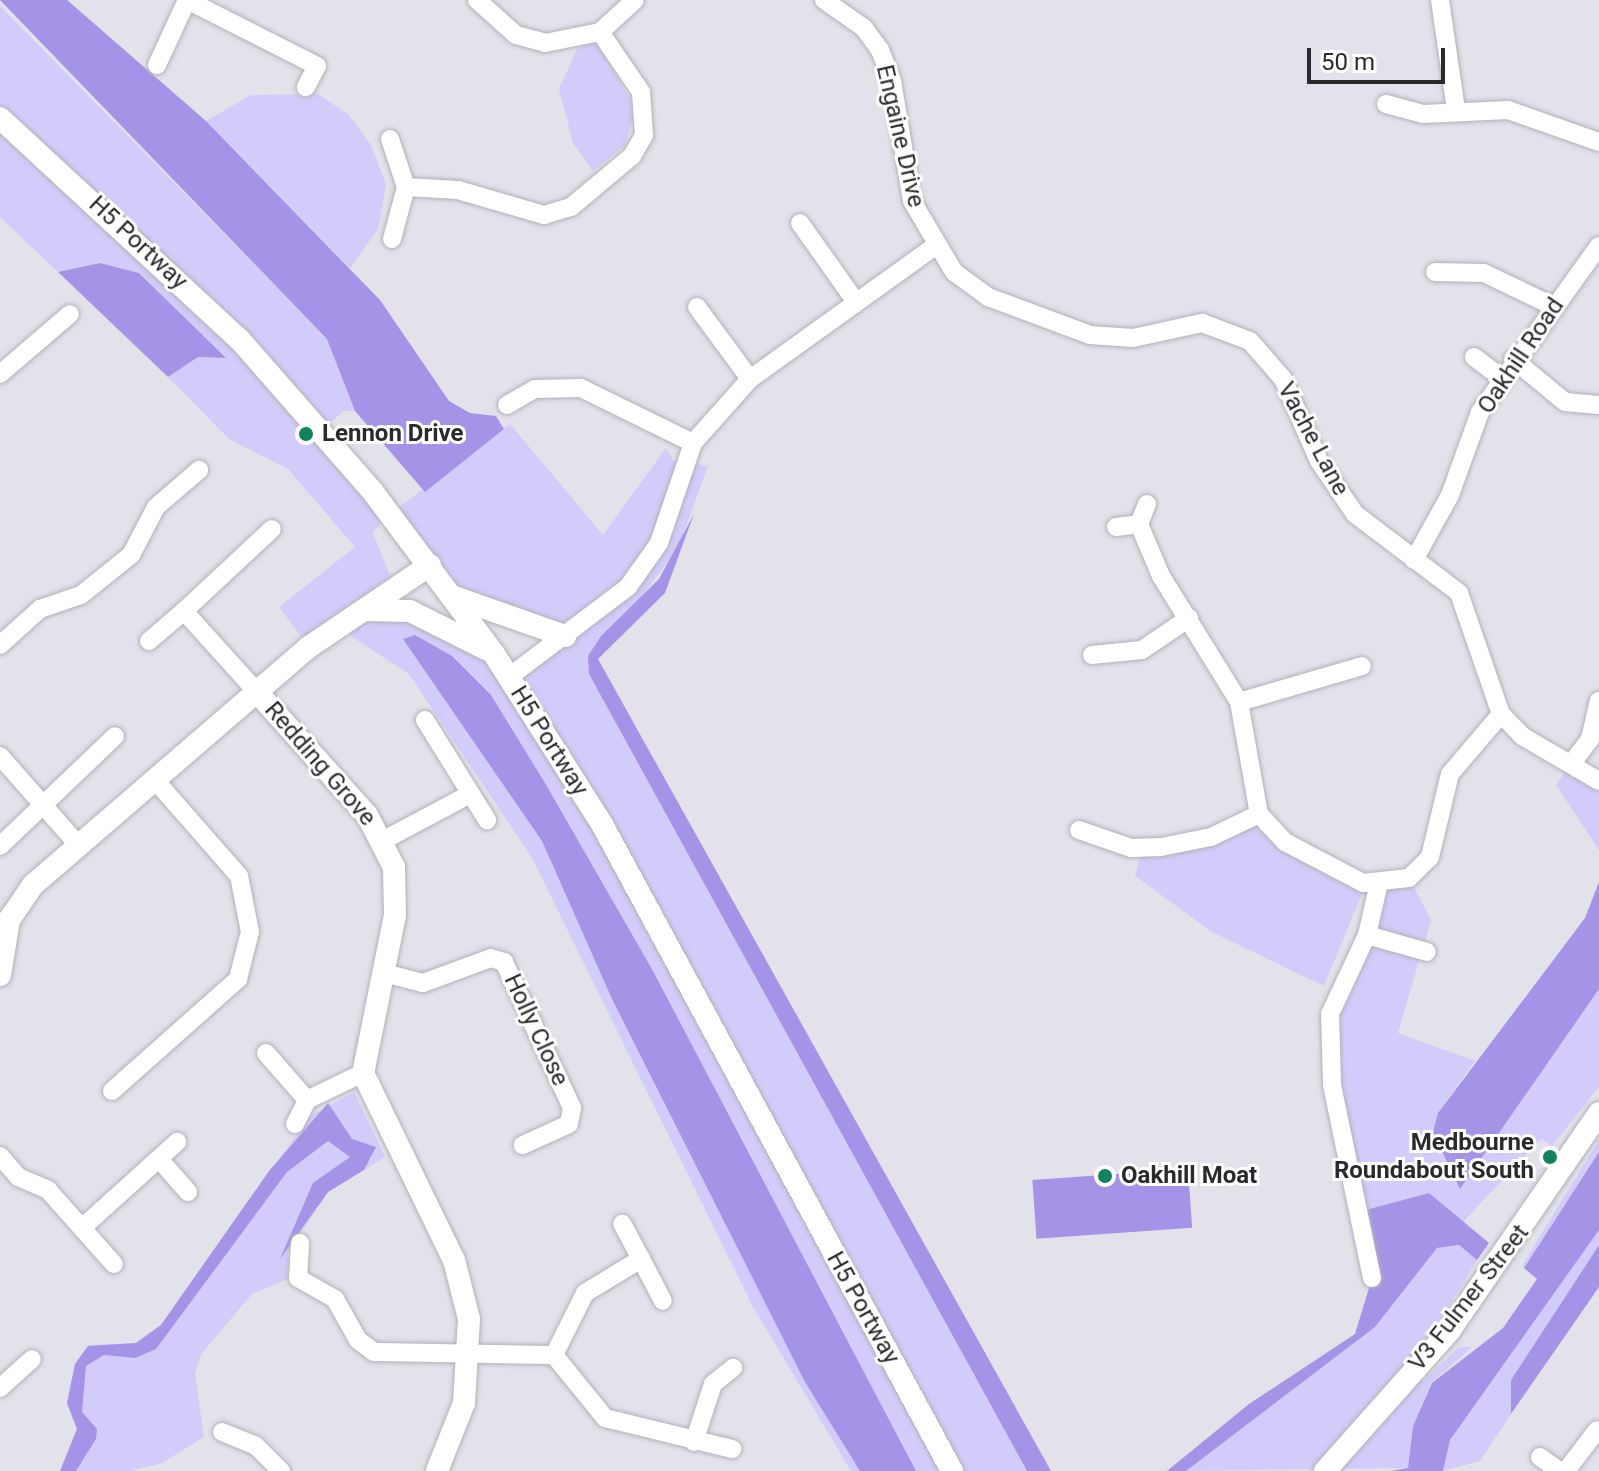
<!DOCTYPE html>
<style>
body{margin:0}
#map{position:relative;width:1599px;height:1471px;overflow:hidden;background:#e3e2ea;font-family:Roboto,sans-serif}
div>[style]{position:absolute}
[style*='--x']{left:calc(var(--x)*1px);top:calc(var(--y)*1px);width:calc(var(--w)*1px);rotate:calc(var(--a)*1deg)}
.green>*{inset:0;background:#d3ccfa}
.forest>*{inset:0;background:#a593e7;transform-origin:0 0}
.roads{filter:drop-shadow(0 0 2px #b2b1b9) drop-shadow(0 0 2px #b2b1b9)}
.minor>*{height:18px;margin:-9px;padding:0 9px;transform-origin:9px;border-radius:9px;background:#fff}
.tertiary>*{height:22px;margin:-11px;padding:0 11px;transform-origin:11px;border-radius:11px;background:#fff}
.dots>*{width:22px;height:22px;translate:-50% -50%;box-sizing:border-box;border:4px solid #fff;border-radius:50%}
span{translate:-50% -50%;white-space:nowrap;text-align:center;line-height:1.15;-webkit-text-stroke:6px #fff;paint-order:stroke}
.street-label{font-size:24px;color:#2a292c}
.poi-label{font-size:24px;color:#2a292c;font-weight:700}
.left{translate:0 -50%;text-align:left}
.right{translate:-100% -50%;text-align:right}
.scale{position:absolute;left:1307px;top:48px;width:138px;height:36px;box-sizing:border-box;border:4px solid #2a292c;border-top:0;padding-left:10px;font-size:24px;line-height:28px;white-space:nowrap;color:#2a292c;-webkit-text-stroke:6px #fff;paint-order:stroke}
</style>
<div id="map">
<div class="green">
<i style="clip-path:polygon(evenodd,0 6px,328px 339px,355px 411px,344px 411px,320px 431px,386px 517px,510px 424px,603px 535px,666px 448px,673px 460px,708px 466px,679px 546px,630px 613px,601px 636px,589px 674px,1027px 1471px,851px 1471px,753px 1307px,532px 858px,409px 674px,337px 627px,309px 647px,279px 607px,355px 547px,288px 469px,229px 439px,168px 377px,198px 357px,224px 358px,140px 273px,100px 263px,58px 272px,0 217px,0 133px,25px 140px,0 118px,0 6px,386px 517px,453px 596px,564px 636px,509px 677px,449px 626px,381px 598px,391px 578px,373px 533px,386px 517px)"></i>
<i style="clip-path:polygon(596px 42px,636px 109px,625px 145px,593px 171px,573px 143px,559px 89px,577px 49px)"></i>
<i style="clip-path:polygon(318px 94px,348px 114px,371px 145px,386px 184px,378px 229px,350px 268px,206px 121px,251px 95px)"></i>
<i style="clip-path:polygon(1572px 763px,1599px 781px,1599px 850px,1556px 785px)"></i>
<i style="clip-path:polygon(1251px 826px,1364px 889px,1324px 986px,1212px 932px,1135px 876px,1140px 857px)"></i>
<i style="clip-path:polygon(1409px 878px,1431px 920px,1398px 1033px,1475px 1061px,1438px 1113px,1460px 1188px,1599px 989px,1599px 1087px,1552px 1146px,1541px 1139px,1462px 1223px,1429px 1193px,1358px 1212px,1330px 1014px,1378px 887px)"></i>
<i style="clip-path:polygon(354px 1092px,385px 1157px,328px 1192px,288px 1253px,288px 1279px,252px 1294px,202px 1353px,195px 1373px,204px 1437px,162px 1463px,130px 1471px,60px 1471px,77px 1429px,67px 1403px,75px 1364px,88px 1345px,136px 1343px,161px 1325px,310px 1116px)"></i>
<i style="clip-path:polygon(1599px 1140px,1599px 1152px,1524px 1268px,1523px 1264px)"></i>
<i style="clip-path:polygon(1599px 1230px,1599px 1245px,1511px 1380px,1511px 1414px,1480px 1461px,1443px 1471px,1450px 1440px)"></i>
<i style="clip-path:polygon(1459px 1245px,1477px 1260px,1401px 1385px,1423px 1381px,1459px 1347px,1472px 1347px,1431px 1383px,1413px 1426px,1408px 1468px,1186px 1471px,1375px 1327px,1437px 1248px)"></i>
</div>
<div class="forest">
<i style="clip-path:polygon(0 0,67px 0,206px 121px,380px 300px,449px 401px,470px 413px,496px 416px,504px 429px,425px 492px,355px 411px,327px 339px)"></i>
<i style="clip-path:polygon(100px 263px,139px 273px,226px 358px,198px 357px,168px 377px,58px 272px)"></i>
<i style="clip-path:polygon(694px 514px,665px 593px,598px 659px,1051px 1471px,1027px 1471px,589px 674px,588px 656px,601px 636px,659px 579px)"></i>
<i style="clip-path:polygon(415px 635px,452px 656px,491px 695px,545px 783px,653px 971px,916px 1471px,860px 1471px,805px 1382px,612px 999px,542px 841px,403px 639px)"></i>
<i style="clip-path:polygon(1599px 882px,1599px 989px,1460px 1189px,1433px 1132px,1438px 1113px,1585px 918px)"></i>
<i style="clip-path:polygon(328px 1103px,352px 1139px,376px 1147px,364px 1170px,328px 1192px,280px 1259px,313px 1183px,350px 1157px,328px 1141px,287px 1172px,156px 1349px,135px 1358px,104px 1355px,86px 1366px,82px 1412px,97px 1429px,96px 1439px,76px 1471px,60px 1471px,77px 1429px,67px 1403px,75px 1364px,88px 1346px,136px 1343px,161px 1325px,269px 1171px)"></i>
<i style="clip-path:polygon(1599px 1152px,1599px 1230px,1450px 1440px,1443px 1471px,1391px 1471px,1408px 1468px,1413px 1426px,1432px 1383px,1503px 1328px,1537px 1279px,1524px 1268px)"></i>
<i style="left:1188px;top:1169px;width:59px;height:156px;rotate:86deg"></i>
<i style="clip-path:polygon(1429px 1193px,1489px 1243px,1477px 1260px,1459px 1245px,1437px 1248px,1375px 1327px,1186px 1471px,1167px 1471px,1249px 1404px,1355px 1334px,1372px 1278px,1358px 1212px)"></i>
<i style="clip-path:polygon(1599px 1245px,1599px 1287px,1511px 1414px,1511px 1380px)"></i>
</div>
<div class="roads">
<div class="minor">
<i style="--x:477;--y:0;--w:52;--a:41.9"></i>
<i style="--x:516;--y:35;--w:30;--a:15"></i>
<i style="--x:545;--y:43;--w:56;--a:-11.3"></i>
<i style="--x:600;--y:32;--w:47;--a:-42.4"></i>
<i style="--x:824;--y:0;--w:49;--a:35"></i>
<i style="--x:864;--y:28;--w:27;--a:54"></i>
<i style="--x:880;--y:50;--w:33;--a:69"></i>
<i style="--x:892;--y:81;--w:122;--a:80.5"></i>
<i style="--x:912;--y:201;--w:82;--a:59.4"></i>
<i style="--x:954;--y:272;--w:42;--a:36.3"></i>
<i style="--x:988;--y:297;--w:109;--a:20.4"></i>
<i style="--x:1090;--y:335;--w:43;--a:4"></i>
<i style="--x:1133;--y:338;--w:71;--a:-12.3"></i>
<i style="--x:1202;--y:323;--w:51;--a:20.6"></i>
<i style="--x:1250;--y:341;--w:50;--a:49"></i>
<i style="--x:1283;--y:379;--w:90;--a:66.3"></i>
<i style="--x:1319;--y:461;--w:64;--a:55.8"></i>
<i style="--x:1355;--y:514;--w:131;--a:37.2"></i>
<i style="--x:1459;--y:593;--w:128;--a:70.9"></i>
<i style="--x:1501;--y:714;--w:30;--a:46"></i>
<i style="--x:1522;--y:736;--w:89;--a:30.3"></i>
<i style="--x:1440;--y:0;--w:111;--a:81.7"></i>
<i style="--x:191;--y:2;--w:141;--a:26.9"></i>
<i style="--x:317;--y:66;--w:24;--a:118"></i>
<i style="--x:157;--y:65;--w:72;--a:-65.2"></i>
<i style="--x:1386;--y:104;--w:38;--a:15"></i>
<i style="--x:1423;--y:114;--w:85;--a:-2.7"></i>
<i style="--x:1508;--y:110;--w:96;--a:19.4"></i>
<i style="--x:390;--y:139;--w:51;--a:71.6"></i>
<i style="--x:406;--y:187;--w:52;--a:3.3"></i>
<i style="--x:458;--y:190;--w:90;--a:16.2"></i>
<i style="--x:544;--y:215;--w:28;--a:-17"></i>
<i style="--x:571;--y:207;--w:80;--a:-39.9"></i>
<i style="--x:632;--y:156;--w:24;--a:-60"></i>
<i style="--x:644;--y:135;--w:43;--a:-94"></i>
<i style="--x:641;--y:92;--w:73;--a:-124.3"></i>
<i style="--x:800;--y:223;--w:97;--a:54.7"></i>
<i style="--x:392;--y:239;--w:54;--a:-74.9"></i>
<i style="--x:1435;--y:272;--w:49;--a:1.2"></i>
<i style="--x:1484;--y:273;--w:76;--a:25.6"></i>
<i style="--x:697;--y:307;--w:89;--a:53.6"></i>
<i style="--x:1474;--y:357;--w:34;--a:37"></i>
<i style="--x:1513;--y:359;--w:67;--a:39.6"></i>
<i style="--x:1565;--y:402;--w:34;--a:5"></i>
<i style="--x:0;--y:374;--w:92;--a:-40.6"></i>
<i style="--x:507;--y:405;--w:32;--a:-30"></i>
<i style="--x:535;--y:389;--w:46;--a:-1.2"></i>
<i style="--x:581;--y:388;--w:125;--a:26.2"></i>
<i style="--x:1147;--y:504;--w:22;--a:112"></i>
<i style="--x:1139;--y:524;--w:56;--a:67.1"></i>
<i style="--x:1161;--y:576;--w:148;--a:58.2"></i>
<i style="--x:1239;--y:702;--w:114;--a:79.9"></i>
<i style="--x:1259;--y:814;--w:38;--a:47"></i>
<i style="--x:1285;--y:842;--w:88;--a:27.7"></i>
<i style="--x:1363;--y:883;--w:46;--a:-6.2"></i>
<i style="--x:1409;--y:878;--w:30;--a:-45"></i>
<i style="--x:1430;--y:857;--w:85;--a:-76.5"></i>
<i style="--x:1450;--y:774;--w:79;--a:-49.6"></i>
<i style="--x:1116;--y:527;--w:23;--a:-7"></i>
<i style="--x:1414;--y:560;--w:74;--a:-61"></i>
<i style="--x:1450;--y:495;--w:88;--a:-70.1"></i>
<i style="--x:1480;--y:412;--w:204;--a:-54.4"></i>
<i style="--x:149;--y:641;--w:46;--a:-40.6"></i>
<i style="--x:0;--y:645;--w:54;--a:-42"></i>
<i style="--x:40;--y:609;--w:43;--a:-18.9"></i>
<i style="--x:81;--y:595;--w:64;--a:-38.7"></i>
<i style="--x:131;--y:555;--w:54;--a:-62.5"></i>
<i style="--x:156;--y:507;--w:57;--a:-40.7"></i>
<i style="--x:1092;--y:655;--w:50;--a:-5.7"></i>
<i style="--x:1142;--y:650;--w:57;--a:-34.2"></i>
<i style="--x:509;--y:677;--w:149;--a:-37.1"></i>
<i style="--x:628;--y:587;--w:54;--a:-54.8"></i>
<i style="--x:659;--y:543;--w:106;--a:-71.2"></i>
<i style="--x:693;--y:443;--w:86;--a:-48.3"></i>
<i style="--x:750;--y:379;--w:226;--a:-35.7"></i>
<i style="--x:256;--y:691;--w:108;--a:-132"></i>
<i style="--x:184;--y:611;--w:120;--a:-43"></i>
<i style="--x:1239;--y:702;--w:128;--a:-16.3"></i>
<i style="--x:425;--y:720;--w:118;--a:58.2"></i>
<i style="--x:0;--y:756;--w:121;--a:48.7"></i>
<i style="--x:1572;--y:763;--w:30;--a:-53"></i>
<i style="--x:1590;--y:739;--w:39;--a:-77"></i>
<i style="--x:1079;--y:830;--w:55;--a:19.1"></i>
<i style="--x:1131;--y:848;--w:30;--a:-2"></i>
<i style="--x:1161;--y:847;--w:51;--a:-11.3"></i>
<i style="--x:1211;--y:837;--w:53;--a:-25.6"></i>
<i style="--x:384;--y:840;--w:98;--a:-28.1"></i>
<i style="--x:0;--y:846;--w:159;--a:-43.7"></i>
<i style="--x:1367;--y:935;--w:62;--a:15.8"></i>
<i style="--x:384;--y:973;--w:40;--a:14.4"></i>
<i style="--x:423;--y:983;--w:72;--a:-20.2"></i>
<i style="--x:491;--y:958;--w:14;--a:17"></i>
<i style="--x:504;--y:962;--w:161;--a:65"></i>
<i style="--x:572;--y:1108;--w:16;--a:101"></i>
<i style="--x:569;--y:1124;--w:51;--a:155.5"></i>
<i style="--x:266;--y:1053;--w:62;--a:48.9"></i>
<i style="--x:112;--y:1091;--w:169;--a:-41.6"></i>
<i style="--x:238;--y:979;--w:49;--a:-75.7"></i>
<i style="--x:250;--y:932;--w:57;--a:-101.1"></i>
<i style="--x:239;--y:876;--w:128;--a:-131.2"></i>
<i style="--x:295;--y:1124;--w:27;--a:-63"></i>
<i style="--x:307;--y:1100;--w:62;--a:-25.7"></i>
<i style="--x:0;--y:1156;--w:28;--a:49"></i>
<i style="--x:18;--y:1177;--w:33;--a:23"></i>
<i style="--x:48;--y:1190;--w:99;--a:48.3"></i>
<i style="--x:159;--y:1159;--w:44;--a:48.7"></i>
<i style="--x:83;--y:1227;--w:127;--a:-42.1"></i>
<i style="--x:300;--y:1243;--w:35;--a:93"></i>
<i style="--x:298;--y:1278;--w:43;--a:29.6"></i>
<i style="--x:335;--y:1299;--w:47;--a:60.7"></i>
<i style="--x:358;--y:1340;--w:20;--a:37"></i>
<i style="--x:374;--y:1352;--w:180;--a:1"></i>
<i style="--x:554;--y:1355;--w:69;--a:-63.4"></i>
<i style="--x:585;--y:1293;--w:66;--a:-31.3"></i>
<i style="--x:641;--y:1259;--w:40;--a:-118"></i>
<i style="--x:641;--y:1259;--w:47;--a:62.4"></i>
<i style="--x:1372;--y:1278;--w:198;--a:-101.7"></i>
<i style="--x:1332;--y:1084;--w:70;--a:-91.6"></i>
<i style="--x:1330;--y:1014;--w:87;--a:-64.9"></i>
<i style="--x:1367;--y:935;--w:49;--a:-77.1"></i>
<i style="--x:554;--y:1355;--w:81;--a:51"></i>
<i style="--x:605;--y:1418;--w:131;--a:13.7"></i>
<i style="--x:0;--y:1388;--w:43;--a:-42.2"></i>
<i style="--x:222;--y:1432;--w:35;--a:22"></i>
<i style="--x:255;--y:1445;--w:37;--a:45"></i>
<i style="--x:694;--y:1442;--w:61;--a:-71.9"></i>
<i style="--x:713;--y:1384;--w:26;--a:-39"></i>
<i style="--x:1540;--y:1457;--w:24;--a:36"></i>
<i style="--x:1566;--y:1471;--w:51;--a:-52.9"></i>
</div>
<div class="tertiary">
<i style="--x:0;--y:118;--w:327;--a:42.8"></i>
<i style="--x:240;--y:340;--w:202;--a:48.8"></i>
<i style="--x:373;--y:492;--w:202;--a:53.2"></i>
<i style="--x:494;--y:654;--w:204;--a:57.6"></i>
<i style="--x:603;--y:826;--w:733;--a:61.58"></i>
<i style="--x:454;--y:597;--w:118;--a:19.4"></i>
<i style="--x:364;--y:610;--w:46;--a:1.2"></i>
<i style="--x:410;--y:611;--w:85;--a:26.6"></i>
<i style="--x:256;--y:691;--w:166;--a:48.2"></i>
<i style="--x:367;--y:815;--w:59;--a:62.6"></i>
<i style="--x:394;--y:867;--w:48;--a:88.8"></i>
<i style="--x:395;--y:915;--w:161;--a:101.4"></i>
<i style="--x:363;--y:1073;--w:208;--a:64.1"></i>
<i style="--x:454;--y:1260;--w:61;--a:75.7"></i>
<i style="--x:469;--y:1319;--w:84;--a:93.4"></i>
<i style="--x:464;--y:1403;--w:73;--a:111.7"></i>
<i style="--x:0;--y:975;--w:56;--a:-80.7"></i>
<i style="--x:9;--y:920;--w:42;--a:-55.6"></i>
<i style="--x:33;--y:885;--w:364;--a:-40.8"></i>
<i style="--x:309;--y:647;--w:146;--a:-34.1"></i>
<i style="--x:1325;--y:1471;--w:188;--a:-48.4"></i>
<i style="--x:1450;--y:1330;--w:263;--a:-55.5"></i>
</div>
</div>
<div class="dots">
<i style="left:306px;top:434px;background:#13825f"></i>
<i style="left:1550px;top:1157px;background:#13825f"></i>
<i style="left:1105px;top:1176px;background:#13825f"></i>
</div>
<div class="street-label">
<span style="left:900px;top:136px;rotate:77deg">Engaine Drive</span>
<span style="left:138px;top:243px;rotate:43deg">H5 Portway</span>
<span style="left:1521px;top:356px;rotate:-56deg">Oakhill Road</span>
<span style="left:1313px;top:439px;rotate:62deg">Vache Lane</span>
<span style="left:549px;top:741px;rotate:58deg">H5 Portway</span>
<span style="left:320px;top:764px;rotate:49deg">Redding Grove</span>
<span style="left:536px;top:1030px;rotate:65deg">Holly Close</span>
<span style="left:1469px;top:1298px;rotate:-52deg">V3 Fulmer Street</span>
<span style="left:863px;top:1308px;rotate:61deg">H5 Portway</span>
</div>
<div class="poi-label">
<span class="left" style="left:322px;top:434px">Lennon Drive</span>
<span class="right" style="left:1534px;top:1157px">Medbourne<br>Roundabout South</span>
<span class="left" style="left:1121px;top:1176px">Oakhill Moat</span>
</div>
<div class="scale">50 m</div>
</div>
